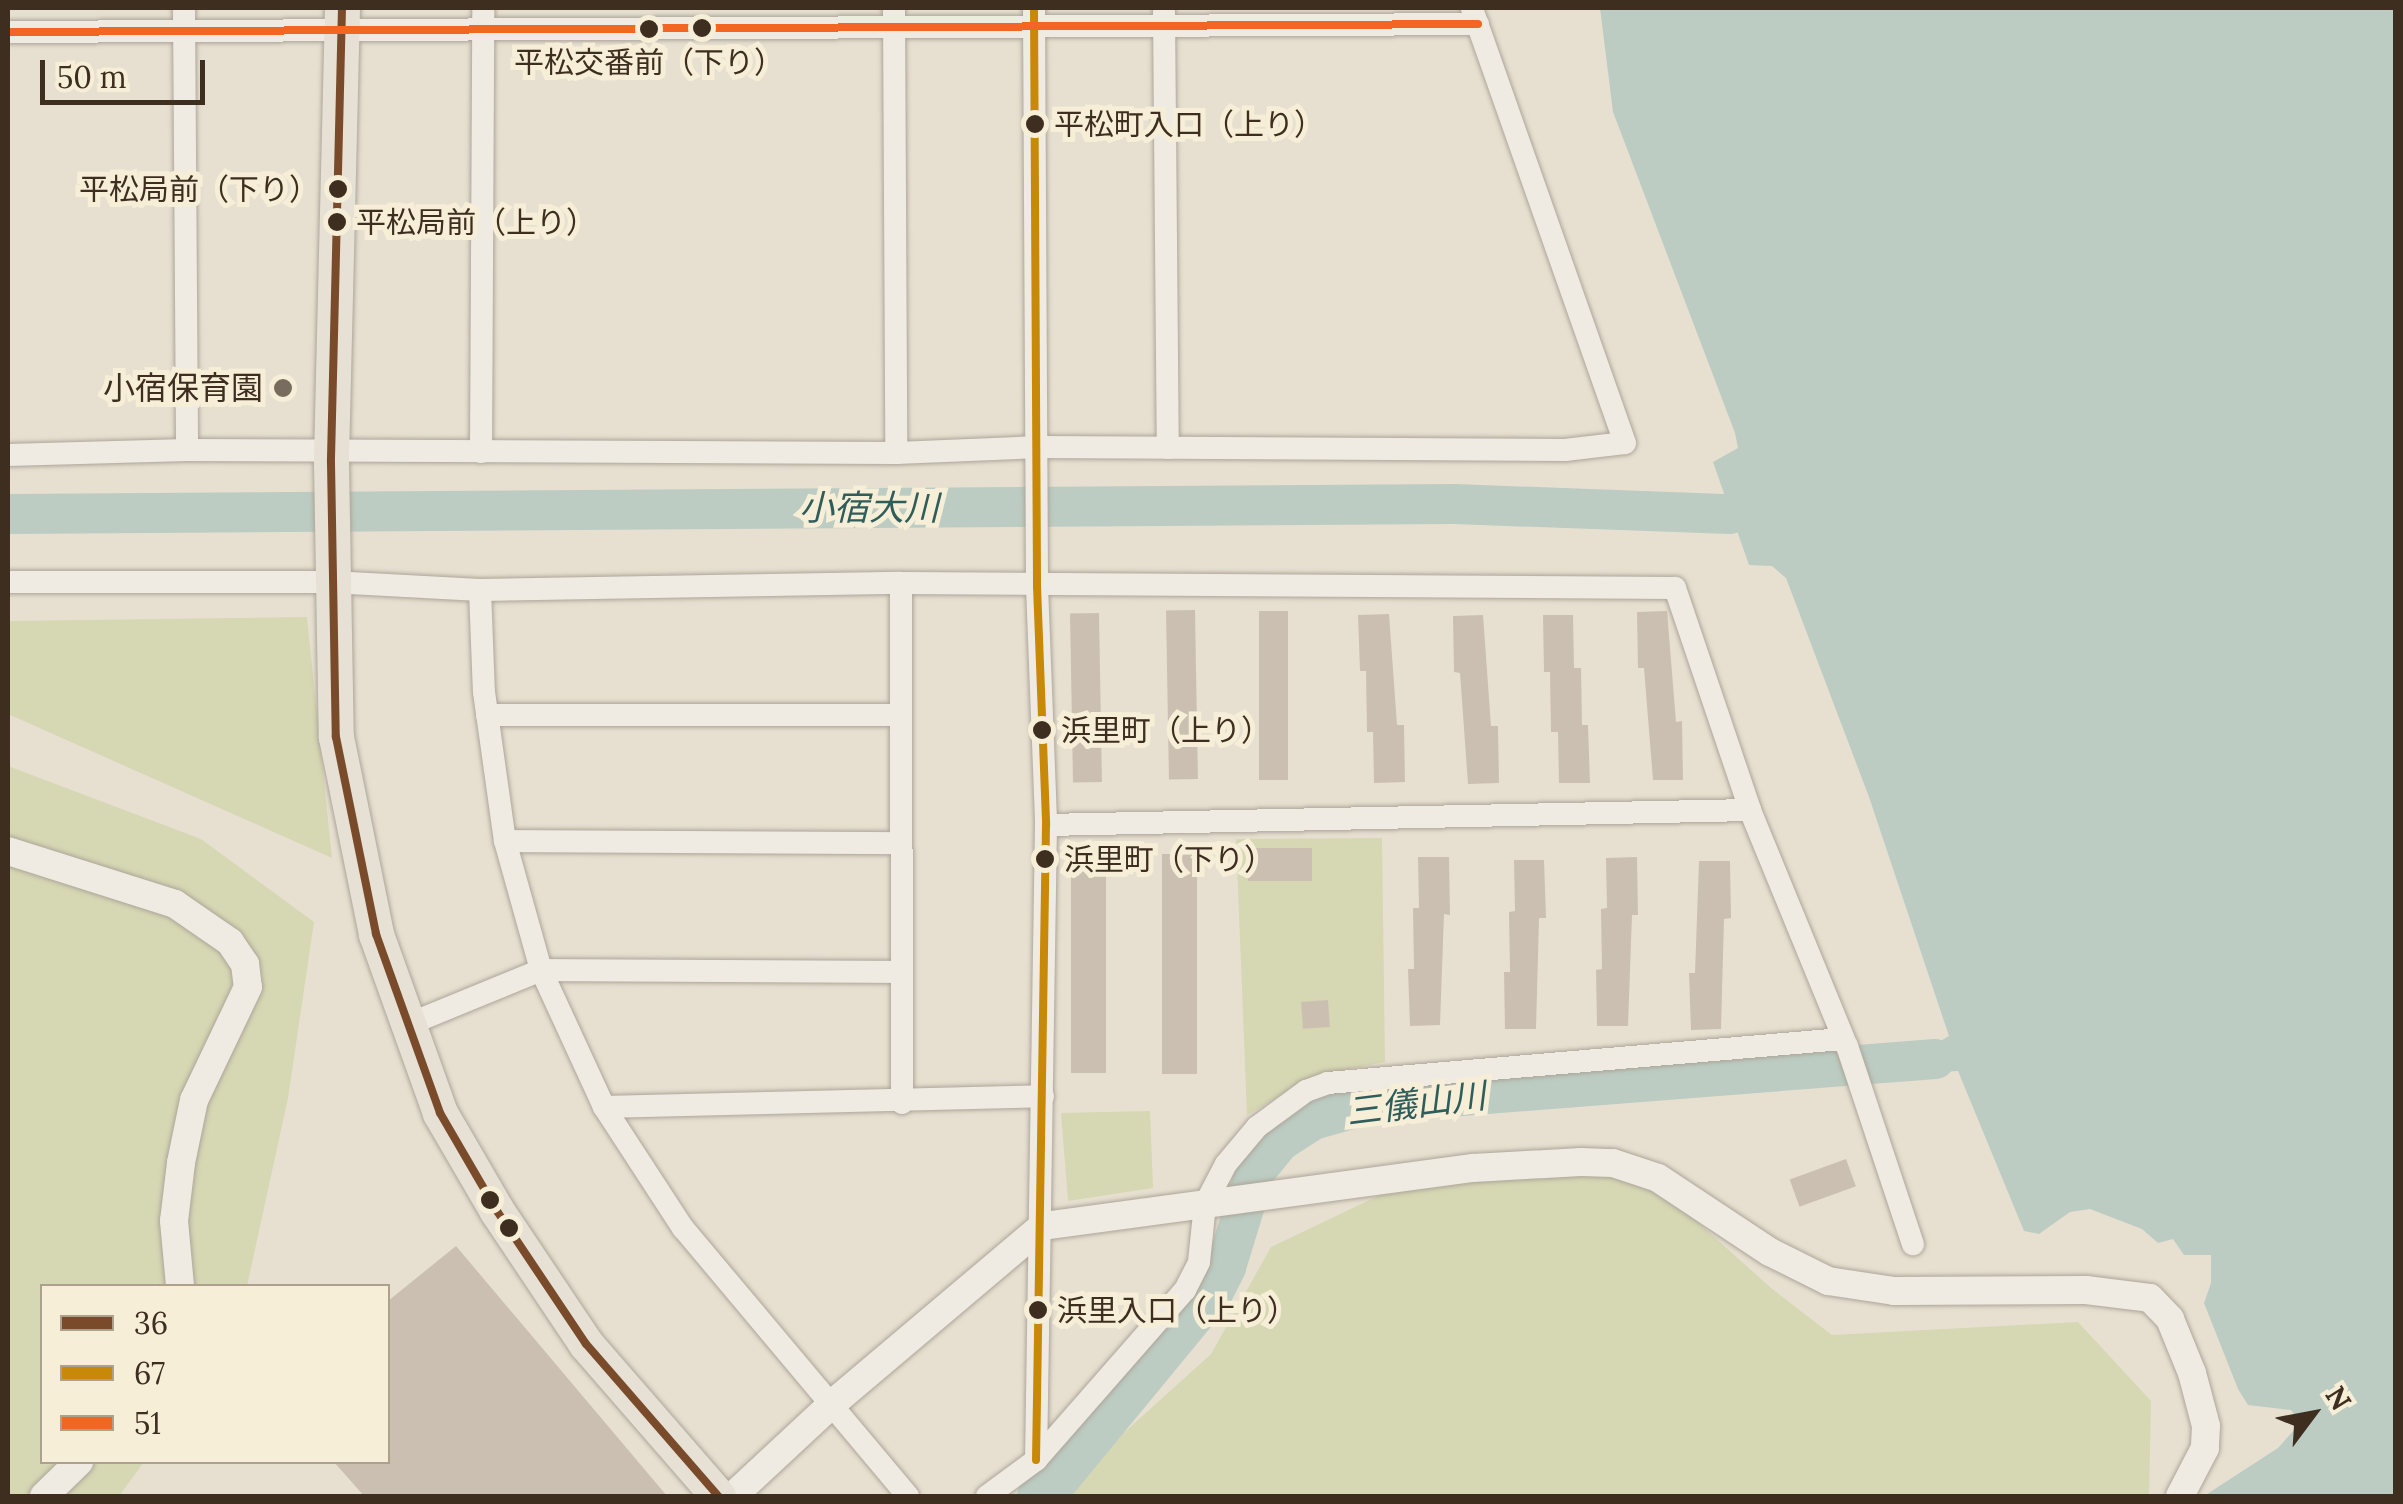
<!DOCTYPE html>
<meta charset="utf-8">
<style>
body{margin:0}
#map{position:relative;width:2403px;height:1504px;overflow:hidden;background:#e7e0d1;font-family:Lora,"Noto Sans JP",serif}
div>[style]{position:absolute}
[style*='--x']{left:calc(var(--x)*1px);top:calc(var(--y)*1px);width:calc(var(--w)*1px);rotate:calc(var(--a)*1deg)}
.green>*{inset:0;background:#d6d7b3}
.water>*{inset:0;background:#bcccc2}
.river>*{height:40px;margin:-20px;padding:0 20px;transform-origin:20px;border-radius:20px;background:#bcccc2}
.building>*{inset:0;background:#cbbfb2;transform-origin:0 0}
.roads{filter:drop-shadow(0 0 2px #ada599) drop-shadow(0 0 2px #ada599)}
.minor>*{height:22px;margin:-11px;padding:0 11px;transform-origin:11px;border-radius:11px;background:#efebe3}
.tertiary>*{height:28px;margin:-14px;padding:0 14px;transform-origin:14px;border-radius:14px;background:#efebe3}
.primary>*{height:35px;margin:-17.5px;padding:0 17.5px;transform-origin:17.5px;border-radius:17.5px;background:#e6e1d4}
.bus-1>*{height:8px;margin:-4px;padding:0 4px;transform-origin:4px;border-radius:4px;background:#7a4b2a}
.bus-2>*{height:8px;margin:-4px;padding:0 4px;transform-origin:4px;border-radius:4px;background:#c88808}
.bus-3>*{height:8px;margin:-4px;padding:0 4px;transform-origin:4px;border-radius:4px;background:#f26522}
.dots>*{width:28px;height:28px;translate:-50% -50%;box-sizing:border-box;border:5px solid #f7eed8;border-radius:50%}
span{translate:-50% -50%;white-space:nowrap;text-align:center;line-height:1.15;-webkit-text-stroke:10px #f7eed8;paint-order:stroke}
.bus-label{font-size:30px;color:#3d2e20}
.left{translate:0 -50%;text-align:left}
.right{translate:-100% -50%;text-align:right}
.poi-label{font-size:32px;color:#3d2e20}
.water-label{font-size:35px;color:#2f5d5a;font-style:italic}
.frame{position:absolute;inset:0;border:10px solid #3d2e20;pointer-events:none}
.legend{position:absolute;left:40px;top:1284px;width:350px;height:180px;box-sizing:border-box;background:#f7eed8;border:2px solid #ada18e;margin:0;padding:12px 18px;list-style:none;font-size:30px;color:#3d2e20}
.legend li{display:flex;align-items:center;gap:20px;height:50px}
.legend b{width:50px;border:2px solid #ada18e}
.north{position:absolute;left:2263px;top:1364px;width:100px;height:100px;-webkit-text-stroke:8px #f7eed8;paint-order:stroke;rotate:58deg;font-size:28px;font-weight:700;line-height:40px;text-align:center;color:#3d2e20}
.north::after{content:'';display:block;margin:auto;width:35px;height:45px;background:#3d2e20;clip-path:polygon(50% 0,100% 100%,50% 72%,0 100%)}
.scale{position:absolute;left:40px;top:60px;width:165px;height:45px;box-sizing:border-box;border:5px solid #3d2e20;border-top:0;padding-left:12px;font-size:30px;line-height:35px;white-space:nowrap;color:#3d2e20;-webkit-text-stroke:8px #f7eed8;paint-order:stroke}
</style>
<div id="map">
<div class="green">
<i style="clip-path:polygon(307px 617px,332px 858px,8px 714px,8px 621px)"></i>
<i style="clip-path:polygon(8px 766px,201px 839px,314px 922px,288px 1098px,247px 1286px,42px 1286px,42px 1462px,144px 1462px,119px 1496px,8px 1496px)"></i>
<i style="clip-path:polygon(1382px 838px,1385px 1062px,1314px 1076px,1247px 1115px,1236px 839px)"></i>
<i style="clip-path:polygon(1150px 1111px,1153px 1188px,1068px 1201px,1061px 1113px)"></i>
<i style="clip-path:polygon(1642px 1172px,1771px 1288px,1832px 1335px,2078px 1322px,2151px 1401px,2149px 1496px,1054px 1496px,1211px 1354px,1271px 1247px,1424px 1174px)"></i>
</div>
<div class="water">
<i style="clip-path:polygon(1600px 8px,2395px 8px,2395px 1496px,2204px 1496px,2278px 1448px,2295px 1429px,2297px 1418px,2291px 1410px,2248px 1405px,2238px 1389px,2204px 1303px,2211px 1283px,2211px 1255px,2184px 1255px,2173px 1239px,2158px 1243px,2142px 1229px,2090px 1209px,2070px 1212px,2039px 1234px,2024px 1231px,1958px 1071px,1939px 1072px,1932px 1046px,1949px 1036px,1869px 797px,1786px 578px,1772px 566px,1749px 565px,1713px 462px,1738px 448px,1735px 433px,1613px 112px)"></i>
</div>
<div class="river">
<i style="--x:8;--y:514;--w:1446;--a:-0.4"></i>
<i style="--x:1454;--y:504;--w:276;--a:2.1"></i>
<i style="--x:1037;--y:1496;--w:26;--a:-36"></i>
<i style="--x:1058;--y:1481;--w:244;--a:-50.5"></i>
<i style="--x:1213;--y:1293;--w:29;--a:-63"></i>
<i style="--x:1226;--y:1267;--w:99;--a:-73"></i>
<i style="--x:1255;--y:1172;--w:38;--a:-51"></i>
<i style="--x:1279;--y:1142;--w:40;--a:-32.9"></i>
<i style="--x:1313;--y:1120;--w:62;--a:-15.8"></i>
<i style="--x:1373;--y:1103;--w:564;--a:-4.48"></i>
</div>
<div class="building">
<i style="left:1195px;top:610px;width:169px;height:29px;rotate:89deg"></i>
<i style="left:1259px;top:611px;width:29px;height:169px"></i>
<i style="clip-path:polygon(1667px 611px,1676px 722px,1682px 721px,1683px 780px,1653px 780px,1644px 668px,1638px 668px,1637px 612px)"></i>
<i style="left:1099px;top:613px;width:169px;height:29px;rotate:89deg"></i>
<i style="clip-path:polygon(1389px 614px,1397px 725px,1404px 725px,1405px 782px,1374px 783px,1373px 732px,1367px 732px,1366px 671px,1360px 671px,1358px 615px)"></i>
<i style="clip-path:polygon(1483px 615px,1491px 726px,1498px 726px,1499px 783px,1468px 784px,1460px 673px,1454px 672px,1453px 616px)"></i>
<i style="clip-path:polygon(1543px 615px,1573px 615px,1574px 668px,1581px 668px,1582px 725px,1588px 725px,1590px 783px,1559px 783px,1558px 732px,1551px 732px,1550px 672px,1544px 672px)"></i>
<i style="left:1312px;top:848px;width:33px;height:64px;rotate:90deg"></i>
<i style="left:1071px;top:854px;width:35px;height:219px"></i>
<i style="left:1162px;top:854px;width:35px;height:220px"></i>
<i style="clip-path:polygon(1418px 857px,1449px 857px,1450px 915px,1444px 914px,1440px 1025px,1410px 1026px,1408px 969px,1414px 969px,1413px 908px,1419px 908px)"></i>
<i style="clip-path:polygon(1637px 857px,1638px 915px,1632px 915px,1628px 1026px,1597px 1026px,1596px 970px,1602px 969px,1601px 909px,1607px 908px,1606px 858px)"></i>
<i style="clip-path:polygon(1514px 860px,1544px 860px,1546px 918px,1539px 918px,1536px 1029px,1505px 1029px,1504px 972px,1510px 972px,1509px 912px,1515px 911px)"></i>
<i style="clip-path:polygon(1699px 861px,1730px 861px,1731px 918px,1724px 919px,1721px 1029px,1691px 1030px,1689px 973px,1695px 973px)"></i>
<i style="left:1328px;top:1000px;width:27px;height:27px;rotate:86deg"></i>
<i style="left:1846px;top:1159px;width:29px;height:60px;rotate:70deg"></i>
<i style="clip-path:polygon(456px 1246px,667px 1496px,364px 1496px,334px 1462px,388px 1462px,388px 1301px)"></i>
</div>
<div class="roads">
<div class="minor">
<i style="--x:184;--y:8;--w:442;--a:89.6"></i>
<i style="--x:894;--y:8;--w:445;--a:89.7"></i>
<i style="--x:1034;--y:8;--w:578;--a:89.7"></i>
<i style="--x:1037;--y:586;--w:239;--a:87.8"></i>
<i style="--x:1046;--y:825;--w:635;--a:90.9"></i>
<i style="--x:1164;--y:12;--w:436;--a:89.5"></i>
<i style="--x:8;--y:32;--w:1470;--a:-0.31"></i>
<i style="--x:481;--y:452;--w:444;--a:-89.7"></i>
<i style="--x:8;--y:455;--w:179;--a:-1.6"></i>
<i style="--x:187;--y:450;--w:709;--a:0.24"></i>
<i style="--x:896;--y:453;--w:143;--a:-2.4"></i>
<i style="--x:1039;--y:447;--w:526;--a:0.33"></i>
<i style="--x:1565;--y:450;--w:60;--a:-6.7"></i>
<i style="--x:1625;--y:443;--w:461;--a:-109.4"></i>
<i style="--x:8;--y:582;--w:323;--a:0"></i>
<i style="--x:331;--y:582;--w:149;--a:3.1"></i>
<i style="--x:480;--y:590;--w:421;--a:-1"></i>
<i style="--x:901;--y:583;--w:774;--a:0.37"></i>
<i style="--x:1675;--y:588;--w:234;--a:71.3"></i>
<i style="--x:1750;--y:810;--w:255;--a:67.7"></i>
<i style="--x:1847;--y:1046;--w:209;--a:71.6"></i>
<i style="--x:901;--y:583;--w:520;--a:89.89"></i>
<i style="--x:480;--y:590;--w:102;--a:87.8"></i>
<i style="--x:484;--y:692;--w:150;--a:82"></i>
<i style="--x:505;--y:841;--w:134;--a:74.4"></i>
<i style="--x:541;--y:970;--w:151;--a:65.3"></i>
<i style="--x:604;--y:1107;--w:145;--a:56.9"></i>
<i style="--x:683;--y:1228;--w:350;--a:50"></i>
<i style="--x:487;--y:715;--w:413;--a:0"></i>
<i style="--x:1046;--y:825;--w:704;--a:-1.22"></i>
<i style="--x:505;--y:841;--w:396;--a:0.3"></i>
<i style="--x:407;--y:1025;--w:145;--a:-22.3"></i>
<i style="--x:541;--y:970;--w:359;--a:0.3"></i>
<i style="--x:604;--y:1107;--w:439;--a:-1.4"></i>
<i style="--x:987;--y:1496;--w:61;--a:-36.3"></i>
<i style="--x:1036;--y:1460;--w:226;--a:-48.8"></i>
<i style="--x:1185;--y:1290;--w:31;--a:-63"></i>
<i style="--x:1199;--y:1262;--w:58;--a:-84.1"></i>
<i style="--x:1205;--y:1204;--w:45;--a:-62.3"></i>
<i style="--x:1226;--y:1164;--w:48;--a:-50"></i>
<i style="--x:1257;--y:1127;--w:61;--a:-36.3"></i>
<i style="--x:1306;--y:1091;--w:23;--a:-20"></i>
<i style="--x:1328;--y:1083;--w:516;--a:-4.89"></i>
</div>
<div class="tertiary">
<i style="--x:8;--y:851;--w:175;--a:17.6"></i>
<i style="--x:175;--y:904;--w:67;--a:34.6"></i>
<i style="--x:230;--y:942;--w:27;--a:56"></i>
<i style="--x:245;--y:964;--w:23;--a:83"></i>
<i style="--x:248;--y:987;--w:125;--a:115.5"></i>
<i style="--x:194;--y:1100;--w:64;--a:101.7"></i>
<i style="--x:181;--y:1163;--w:58;--a:96.9"></i>
<i style="--x:174;--y:1221;--w:65;--a:84.7"></i>
<i style="--x:44;--y:1496;--w:49;--a:-44.2"></i>
<i style="--x:733;--y:1496;--w:135;--a:-42.9"></i>
<i style="--x:832;--y:1404;--w:276;--a:-40.2"></i>
<i style="--x:1043;--y:1226;--w:434;--a:-7.7"></i>
<i style="--x:1473;--y:1168;--w:108;--a:-3.2"></i>
<i style="--x:1581;--y:1162;--w:32;--a:2"></i>
<i style="--x:1613;--y:1163;--w:47;--a:18.4"></i>
<i style="--x:1658;--y:1178;--w:134;--a:33.5"></i>
<i style="--x:1770;--y:1252;--w:65;--a:26.6"></i>
<i style="--x:1828;--y:1281;--w:67;--a:8.6"></i>
<i style="--x:1894;--y:1291;--w:192;--a:-0.3"></i>
<i style="--x:2086;--y:1290;--w:64;--a:7.1"></i>
<i style="--x:2150;--y:1298;--w:29;--a:46"></i>
<i style="--x:2170;--y:1319;--w:58;--a:67.8"></i>
<i style="--x:2192;--y:1373;--w:55;--a:75.2"></i>
<i style="--x:2206;--y:1426;--w:22;--a:93"></i>
<i style="--x:2205;--y:1448;--w:54;--a:117.5"></i>
</div>
<div class="primary">
<i style="--x:342;--y:8;--w:455;--a:91.4"></i>
<i style="--x:331;--y:463;--w:274;--a:89"></i>
<i style="--x:336;--y:737;--w:201;--a:78.5"></i>
<i style="--x:376;--y:934;--w:190;--a:70.3"></i>
<i style="--x:440;--y:1113;--w:113;--a:59.8"></i>
<i style="--x:497;--y:1211;--w:160;--a:56.2"></i>
<i style="--x:586;--y:1344;--w:201;--a:49"></i>
</div>
</div>
<div class="bus-1">
<i style="--x:342;--y:8;--w:455;--a:91.4"></i>
<i style="--x:331;--y:463;--w:274;--a:89"></i>
<i style="--x:336;--y:737;--w:201;--a:78.5"></i>
<i style="--x:376;--y:934;--w:190;--a:70.3"></i>
<i style="--x:440;--y:1113;--w:113;--a:59.8"></i>
<i style="--x:497;--y:1211;--w:160;--a:56.2"></i>
<i style="--x:586;--y:1344;--w:201;--a:49"></i>
</div>
<div class="bus-2">
<i style="--x:1034;--y:8;--w:578;--a:89.7"></i>
<i style="--x:1037;--y:586;--w:239;--a:87.8"></i>
<i style="--x:1046;--y:825;--w:635;--a:90.9"></i>
</div>
<div class="bus-3">
<i style="--x:8;--y:32;--w:1470;--a:-0.31"></i>
</div>
<div class="dots">
<i style="left:702px;top:28px;background:#3d2e20"></i>
<i style="left:649px;top:29px;background:#3d2e20"></i>
<i style="left:1035px;top:124px;background:#3d2e20"></i>
<i style="left:338px;top:189px;background:#3d2e20"></i>
<i style="left:337px;top:222px;background:#3d2e20"></i>
<i style="left:283px;top:388px;background:#786c5e"></i>
<i style="left:1042px;top:730px;background:#3d2e20"></i>
<i style="left:1045px;top:859px;background:#3d2e20"></i>
<i style="left:490px;top:1200px;background:#3d2e20"></i>
<i style="left:509px;top:1228px;background:#3d2e20"></i>
<i style="left:1038px;top:1310px;background:#3d2e20"></i>
</div>
<div class="bus-label">
<span style="left:649px;top:62px">平松交番前（下り）</span>
<span class="left" style="left:1054px;top:124px">平松町入口（上り）</span>
<span class="right" style="left:319px;top:189px">平松局前（下り）</span>
<span class="left" style="left:356px;top:222px">平松局前（上り）</span>
<span class="left" style="left:1061px;top:730px">浜里町（上り）</span>
<span class="left" style="left:1064px;top:859px">浜里町（下り）</span>
<span class="left" style="left:1057px;top:1310px">浜里入口（上り）</span>
</div>
<div class="poi-label">
<span class="right" style="left:263px;top:388px">小宿保育園</span>
</div>
<div class="water-label">
<span style="left:869px;top:508px">小宿大川</span>
<span style="left:1416px;top:1104px;rotate:-7deg">三儀山川</span>
</div>
<div class="frame"></div>
<ul class="legend">
<li><b style="height:12px;background:#7a4b2a"></b>36</li>
<li><b style="height:12px;background:#c88808"></b>67</li>
<li><b style="height:12px;background:#f26522"></b>51</li>
</ul>
<div class="north">N</div>
<div class="scale">50 m</div>
</div>
